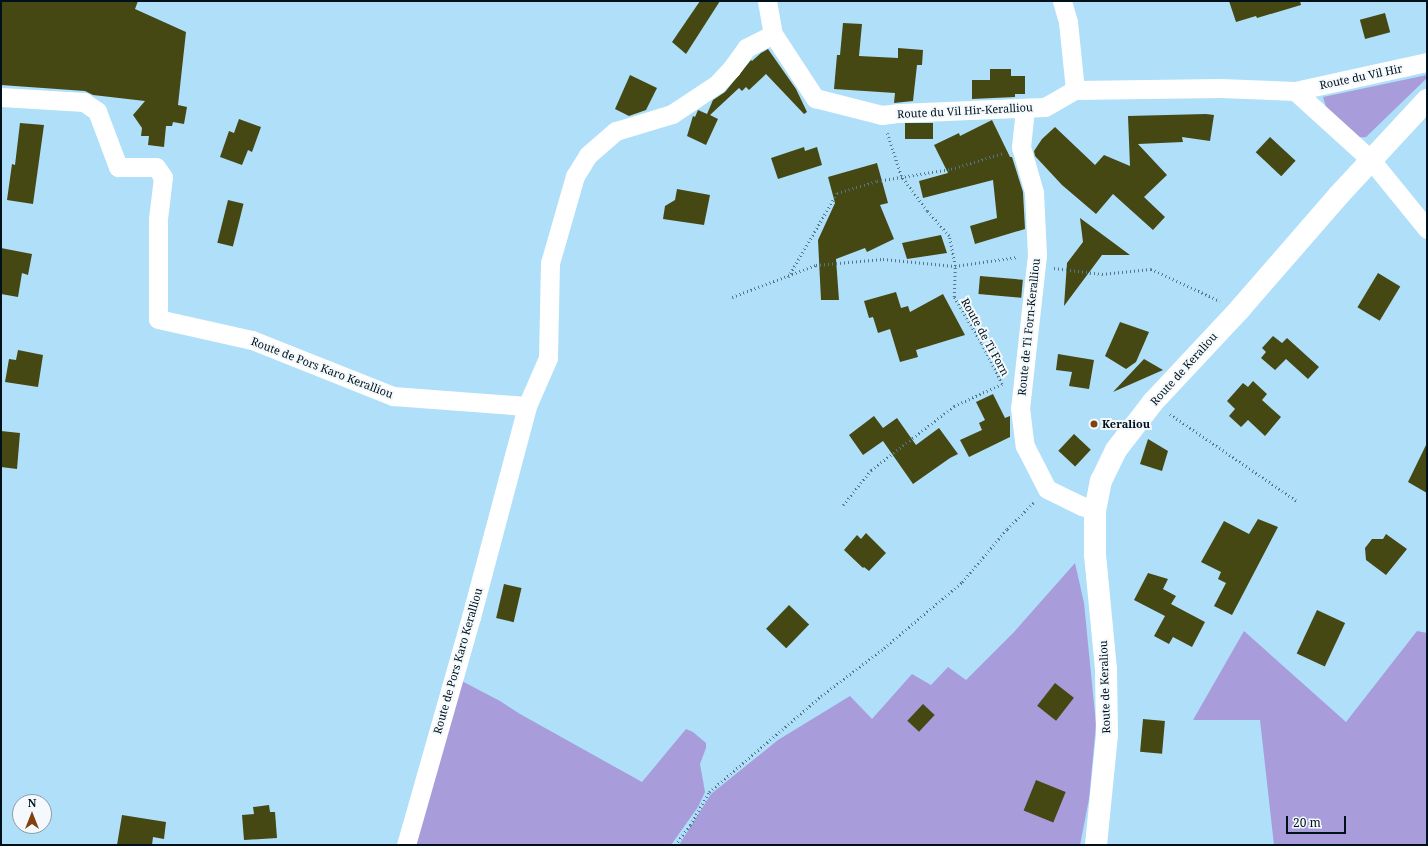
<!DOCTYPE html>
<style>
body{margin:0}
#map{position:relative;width:1428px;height:846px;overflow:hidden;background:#afdff9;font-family:"Noto Serif",serif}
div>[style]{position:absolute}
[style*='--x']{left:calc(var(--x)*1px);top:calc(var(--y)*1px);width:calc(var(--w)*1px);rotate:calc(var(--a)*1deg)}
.green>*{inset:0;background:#a89cda}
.building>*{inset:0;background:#454813;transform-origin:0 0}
.path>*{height:2.5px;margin-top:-1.25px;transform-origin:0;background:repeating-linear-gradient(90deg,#557588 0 1px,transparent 0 4px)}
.street>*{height:19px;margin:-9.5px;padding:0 9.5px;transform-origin:9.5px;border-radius:9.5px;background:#fff}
.secondary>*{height:22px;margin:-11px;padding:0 11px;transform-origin:11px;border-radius:11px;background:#fff}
.dots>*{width:11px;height:11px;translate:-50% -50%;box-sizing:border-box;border:2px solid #f3f9fc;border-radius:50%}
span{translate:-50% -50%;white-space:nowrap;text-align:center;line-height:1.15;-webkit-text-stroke:4px #f3f9fc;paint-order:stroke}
.street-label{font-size:11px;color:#00111c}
.poi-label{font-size:11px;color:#00111c;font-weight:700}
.left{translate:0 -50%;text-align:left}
.frame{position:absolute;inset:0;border:2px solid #00111c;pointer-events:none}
.north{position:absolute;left:12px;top:794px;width:40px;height:40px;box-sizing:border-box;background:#f3f9fc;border:1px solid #929ca2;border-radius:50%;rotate:0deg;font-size:11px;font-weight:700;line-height:16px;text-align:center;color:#00111c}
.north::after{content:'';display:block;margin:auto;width:14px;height:18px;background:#83410d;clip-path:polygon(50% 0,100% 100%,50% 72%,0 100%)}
.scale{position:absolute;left:1286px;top:816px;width:60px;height:18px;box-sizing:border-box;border:2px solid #00111c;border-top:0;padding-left:5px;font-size:12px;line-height:14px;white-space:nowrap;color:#00111c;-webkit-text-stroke:3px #f3f9fc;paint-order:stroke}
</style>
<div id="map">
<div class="green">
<i style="clip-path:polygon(1427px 75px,1427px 78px,1366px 137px,1353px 138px,1326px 107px,1323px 97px)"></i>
<i style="clip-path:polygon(1075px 563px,1084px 603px,1096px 724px,1089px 799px,1080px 845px,679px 845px,711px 794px,778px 740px,850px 696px,872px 719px,912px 674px,931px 685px,948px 667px,966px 680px,1014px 632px)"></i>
<i style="clip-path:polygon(1244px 631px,1346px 722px,1417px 631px,1427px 633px,1427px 845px,1274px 845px,1260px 720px,1193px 720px)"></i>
<i style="clip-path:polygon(458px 679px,500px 701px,520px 714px,642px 782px,686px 729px,693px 732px,706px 743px,706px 748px,700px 764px,705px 792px,698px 807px,671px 845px,415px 845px)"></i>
</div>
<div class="building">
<i style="clip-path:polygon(1px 1px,138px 1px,135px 9px,186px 32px,178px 105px,187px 107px,184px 124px,173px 122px,172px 126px,166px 126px,164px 147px,148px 145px,149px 136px,141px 136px,142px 128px,133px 115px,145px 101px,93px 95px,85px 91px,1px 85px)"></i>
<i style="clip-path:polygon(700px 1px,720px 1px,686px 54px,672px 42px)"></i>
<i style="clip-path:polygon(1229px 1px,1300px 1px,1301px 5px,1257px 18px,1256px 16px,1236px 22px)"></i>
<i style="left:1385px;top:13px;width:20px;height:26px;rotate:75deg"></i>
<i style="clip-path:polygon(843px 23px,862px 24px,859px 56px,898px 58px,898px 48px,923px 50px,922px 65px,917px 65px,913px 101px,894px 103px,895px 93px,834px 89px,837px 55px,840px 55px)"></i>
<i style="clip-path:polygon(768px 49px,796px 89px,807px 112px,804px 114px,766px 74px,749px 90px,746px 87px,742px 91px,739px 88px,710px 115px,718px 119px,706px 145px,687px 136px,693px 116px,695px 117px,698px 110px,707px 114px,713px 100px,725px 92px,751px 60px,752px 61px,761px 53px)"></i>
<i style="clip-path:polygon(990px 69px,1011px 69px,1011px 76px,1025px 76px,1025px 94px,1015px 94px,1015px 97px,972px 99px,972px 80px,990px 80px)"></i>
<i style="clip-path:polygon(630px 75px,657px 88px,646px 110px,629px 116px,615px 109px)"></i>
<i style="clip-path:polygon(1206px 114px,1214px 115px,1210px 141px,1182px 137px,1183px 142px,1138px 144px,1167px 175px,1144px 197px,1165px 217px,1153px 230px,1113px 194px,1096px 214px,1062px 185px,1035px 156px,1034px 151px,1042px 139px,1055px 127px,1095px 165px,1104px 155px,1130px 166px,1128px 116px)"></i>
<i style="clip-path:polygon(239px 119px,261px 127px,252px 152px,248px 150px,242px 165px,220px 157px,229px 131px,234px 133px)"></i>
<i style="clip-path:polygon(992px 120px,1010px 157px,1012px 157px,1023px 192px,1025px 229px,975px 244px,970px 226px,997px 218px,993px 180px,923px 198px,919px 181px,948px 173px,934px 145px,959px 133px,960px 136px)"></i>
<i style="clip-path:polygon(20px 123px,44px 125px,33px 204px,7px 200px,12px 164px,15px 165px)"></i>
<i style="left:933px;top:123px;width:16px;height:28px;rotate:90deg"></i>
<i style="left:1270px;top:137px;width:35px;height:21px;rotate:43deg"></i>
<i style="clip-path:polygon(804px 147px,805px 151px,817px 147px,822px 165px,778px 179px,771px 158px)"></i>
<i style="clip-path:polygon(877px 163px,888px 203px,880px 205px,894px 239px,867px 252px,865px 248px,836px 259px,839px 300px,821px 300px,818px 240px,835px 203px,828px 177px)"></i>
<i style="clip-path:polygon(677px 189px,710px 195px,704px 225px,663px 219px,665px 206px,675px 200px)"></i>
<i style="left:228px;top:200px;width:16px;height:44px;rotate:14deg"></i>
<i style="clip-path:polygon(1080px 218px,1130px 255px,1102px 255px,1064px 306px,1067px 263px,1083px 242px)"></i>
<i style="clip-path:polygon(941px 235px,947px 253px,907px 259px,902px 243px)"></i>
<i style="clip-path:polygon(1px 248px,32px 254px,28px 275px,22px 273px,18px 297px,1px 294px)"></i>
<i style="left:1378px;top:273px;width:26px;height:40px;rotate:31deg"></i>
<i style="left:980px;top:276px;width:43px;height:18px;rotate:5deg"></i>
<i style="clip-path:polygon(896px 292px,901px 308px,908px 306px,910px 312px,943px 294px,965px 335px,916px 350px,918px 357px,900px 362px,890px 329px,878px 333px,873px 317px,869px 318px,864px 301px)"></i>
<i style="clip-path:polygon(1120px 322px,1149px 332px,1136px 362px,1126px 369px,1105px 356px)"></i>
<i style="clip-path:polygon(1273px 336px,1282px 343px,1287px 338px,1319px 367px,1308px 379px,1286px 359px,1275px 370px,1261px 358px,1266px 352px,1262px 348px)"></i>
<i style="clip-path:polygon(18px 350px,43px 355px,38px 387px,5px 382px,9px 359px,16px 360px)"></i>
<i style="clip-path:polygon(1058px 354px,1094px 360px,1089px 389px,1069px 386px,1072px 372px,1056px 370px)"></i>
<i style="clip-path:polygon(1144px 359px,1163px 370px,1113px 392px)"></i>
<i style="clip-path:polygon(1253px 381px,1267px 394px,1262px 400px,1281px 417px,1265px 436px,1248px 420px,1241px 427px,1229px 416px,1235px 409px,1227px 401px,1243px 383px,1248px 387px)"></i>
<i style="clip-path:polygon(993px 394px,1005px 418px,1010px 416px,1010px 437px,969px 457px,960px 440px,982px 430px,979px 423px,985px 420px,976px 402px)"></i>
<i style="clip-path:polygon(874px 416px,883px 428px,897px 418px,916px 445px,939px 428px,958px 454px,950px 458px,913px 484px,883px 441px,863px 455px,849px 435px)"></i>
<i style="clip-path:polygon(1px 431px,20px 433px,17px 469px,1px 467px)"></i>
<i style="left:1074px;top:434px;width:23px;height:23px;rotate:43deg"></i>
<i style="clip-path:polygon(1148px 439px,1168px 451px,1162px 471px,1140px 464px)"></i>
<i style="clip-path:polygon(1427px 443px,1427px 493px,1408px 482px)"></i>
<i style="clip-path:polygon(1258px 519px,1278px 527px,1232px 615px,1214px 606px,1226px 583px,1218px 579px,1221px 572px,1201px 562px,1224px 521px,1249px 534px)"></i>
<i style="clip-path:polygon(866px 533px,886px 553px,869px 571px,864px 567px,863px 568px,844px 550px,857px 535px,861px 539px)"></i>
<i style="clip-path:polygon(1386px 534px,1407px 549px,1386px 575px,1366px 560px,1365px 548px,1372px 539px,1383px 539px)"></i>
<i style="clip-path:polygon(1148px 573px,1168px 579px,1163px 589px,1176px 596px,1171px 604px,1205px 622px,1192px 647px,1173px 637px,1169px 644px,1154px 636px,1165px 616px,1134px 600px)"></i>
<i style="left:504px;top:584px;width:18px;height:35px;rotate:13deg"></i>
<i style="left:789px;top:605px;width:28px;height:33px;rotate:44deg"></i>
<i style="left:1317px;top:610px;width:31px;height:48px;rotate:25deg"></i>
<i style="left:1055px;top:683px;width:24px;height:29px;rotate:38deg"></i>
<i style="left:923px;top:704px;width:16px;height:23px;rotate:43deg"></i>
<i style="left:1143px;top:719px;width:22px;height:33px;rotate:5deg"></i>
<i style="left:1036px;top:780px;width:32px;height:33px;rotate:22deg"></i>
<i style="clip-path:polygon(269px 805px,270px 812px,275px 812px,277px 838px,244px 840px,242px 815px,254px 814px,253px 807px)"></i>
<i style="clip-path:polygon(122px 815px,166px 822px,164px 839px,153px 837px,152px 845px,117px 845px)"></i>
</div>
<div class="path">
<i style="--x:1054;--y:268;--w:48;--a:7.1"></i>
<i style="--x:1102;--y:274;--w:49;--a:-5.8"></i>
<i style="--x:1151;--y:269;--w:76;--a:24.9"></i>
<i style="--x:788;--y:277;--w:97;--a:-59.7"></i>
<i style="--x:837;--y:193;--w:42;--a:-16.7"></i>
<i style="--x:877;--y:181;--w:75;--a:-9.2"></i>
<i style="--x:951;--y:169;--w:54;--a:-17.1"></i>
<i style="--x:732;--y:297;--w:90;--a:-20.9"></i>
<i style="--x:816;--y:265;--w:67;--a:-5.1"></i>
<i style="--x:883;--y:259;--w:72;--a:5.6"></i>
<i style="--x:955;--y:266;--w:63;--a:-8.3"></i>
<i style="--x:1170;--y:414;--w:154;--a:34.4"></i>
<i style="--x:843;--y:505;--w:45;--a:-51.3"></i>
<i style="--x:871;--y:470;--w:105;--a:-37.6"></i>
<i style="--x:954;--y:406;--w:53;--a:-24.6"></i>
<i style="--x:1002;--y:384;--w:46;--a:-117.1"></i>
<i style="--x:981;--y:343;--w:53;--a:-120.4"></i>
<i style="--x:954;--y:297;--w:31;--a:-88"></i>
<i style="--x:955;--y:266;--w:31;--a:-101"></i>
<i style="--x:949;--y:236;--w:33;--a:-131"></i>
<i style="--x:927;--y:211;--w:44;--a:-126.6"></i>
<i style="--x:901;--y:176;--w:45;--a:-108"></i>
<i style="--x:675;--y:845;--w:25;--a:-53"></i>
<i style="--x:690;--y:825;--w:38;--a:-60"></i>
<i style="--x:709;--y:792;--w:148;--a:-40.6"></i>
<i style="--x:821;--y:696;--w:79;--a:-37.3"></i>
<i style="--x:884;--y:648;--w:102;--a:-40.2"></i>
<i style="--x:962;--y:582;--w:70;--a:-49.7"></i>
<i style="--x:1007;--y:529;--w:38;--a:-45"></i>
</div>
<div class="street">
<i style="--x:767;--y:1;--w:34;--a:80"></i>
<i style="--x:773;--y:34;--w:77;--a:56.7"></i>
<i style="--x:815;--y:98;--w:69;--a:14.2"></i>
<i style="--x:882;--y:115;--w:17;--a:-7"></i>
<i style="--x:899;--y:113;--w:146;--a:-2.4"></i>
<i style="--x:1045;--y:107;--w:34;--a:-30"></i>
<i style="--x:1075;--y:90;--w:145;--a:-0.8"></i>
<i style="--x:1220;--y:88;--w:75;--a:2.3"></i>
<i style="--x:1295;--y:91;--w:135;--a:-12.4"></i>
<i style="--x:1062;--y:1;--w:22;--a:74"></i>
<i style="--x:1068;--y:22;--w:68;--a:84.1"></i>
<i style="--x:1295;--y:91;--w:103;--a:42.2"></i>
<i style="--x:1371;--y:160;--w:89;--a:50.9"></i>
<i style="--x:1;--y:97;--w:83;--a:3.4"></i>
<i style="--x:84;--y:102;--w:16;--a:35"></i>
<i style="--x:97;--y:111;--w:60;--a:69.4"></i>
<i style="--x:118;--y:167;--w:38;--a:0"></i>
<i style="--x:156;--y:167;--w:12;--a:55"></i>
<i style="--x:163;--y:177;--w:42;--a:96.8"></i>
<i style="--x:158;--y:219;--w:100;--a:90"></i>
<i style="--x:158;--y:319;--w:96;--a:12.6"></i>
<i style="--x:252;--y:340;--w:152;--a:21.7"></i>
<i style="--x:393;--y:396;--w:134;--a:4.3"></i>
<i style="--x:1025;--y:109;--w:38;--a:96"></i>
<i style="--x:1021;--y:147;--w:47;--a:73.9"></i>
<i style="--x:1034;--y:192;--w:63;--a:87.3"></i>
<i style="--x:1037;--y:255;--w:154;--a:96.3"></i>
<i style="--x:1020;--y:408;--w:38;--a:83"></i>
<i style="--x:1025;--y:446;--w:48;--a:62.9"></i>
<i style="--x:1047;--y:489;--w:39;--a:26"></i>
<i style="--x:1082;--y:506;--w:14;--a:21"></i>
<i style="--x:406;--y:845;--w:237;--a:-74.1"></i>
<i style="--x:471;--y:617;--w:218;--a:-75.1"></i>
<i style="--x:527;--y:406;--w:52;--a:-66.4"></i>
<i style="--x:548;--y:358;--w:95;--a:-88.8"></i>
<i style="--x:550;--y:263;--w:91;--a:-74"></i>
<i style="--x:575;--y:176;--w:25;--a:-58"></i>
<i style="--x:588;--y:155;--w:37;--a:-41"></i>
<i style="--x:616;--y:131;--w:59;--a:-16.9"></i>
<i style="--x:672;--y:114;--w:54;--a:-33.7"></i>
<i style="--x:717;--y:84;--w:21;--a:-47"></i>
<i style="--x:731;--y:69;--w:26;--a:-54"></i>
<i style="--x:746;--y:48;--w:30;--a:-27"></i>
</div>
<div class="secondary">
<i style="--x:1096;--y:845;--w:112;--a:-84.3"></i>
<i style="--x:1107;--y:734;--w:65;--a:-90.9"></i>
<i style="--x:1106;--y:669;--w:116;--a:-95.5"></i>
<i style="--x:1095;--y:554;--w:43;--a:-90"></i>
<i style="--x:1095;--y:511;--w:31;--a:-79"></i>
<i style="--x:1101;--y:481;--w:34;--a:-64"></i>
<i style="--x:1116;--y:450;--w:61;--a:-52.4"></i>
<i style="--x:1153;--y:402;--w:126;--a:-46.9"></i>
<i style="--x:1239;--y:310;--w:151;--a:-49"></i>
<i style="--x:1338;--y:196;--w:131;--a:-47.2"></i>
</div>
<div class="dots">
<i style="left:1094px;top:424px;background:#83410d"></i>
</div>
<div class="street-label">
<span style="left:1361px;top:77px;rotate:-12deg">Route du Vil Hir</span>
<span style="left:965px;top:111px;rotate:-3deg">Route du Vil Hir-Keralliou</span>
<span style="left:1029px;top:327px;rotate:-84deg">Route de Ti Forn-Keralliou</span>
<span style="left:985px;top:337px;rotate:61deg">Route de Ti Forn</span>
<span style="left:322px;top:368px;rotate:21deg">Route de Pors Karo Keralliou</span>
<span style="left:1184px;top:369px;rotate:-48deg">Route de Keraliou</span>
<span style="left:458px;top:661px;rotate:-74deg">Route de Pors Karo Keralliou</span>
<span style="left:1105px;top:687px;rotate:-92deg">Route de Keraliou</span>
</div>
<div class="poi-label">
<span class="left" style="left:1102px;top:424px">Keraliou</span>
</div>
<div class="frame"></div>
<div class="north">N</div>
<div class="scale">20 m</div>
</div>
